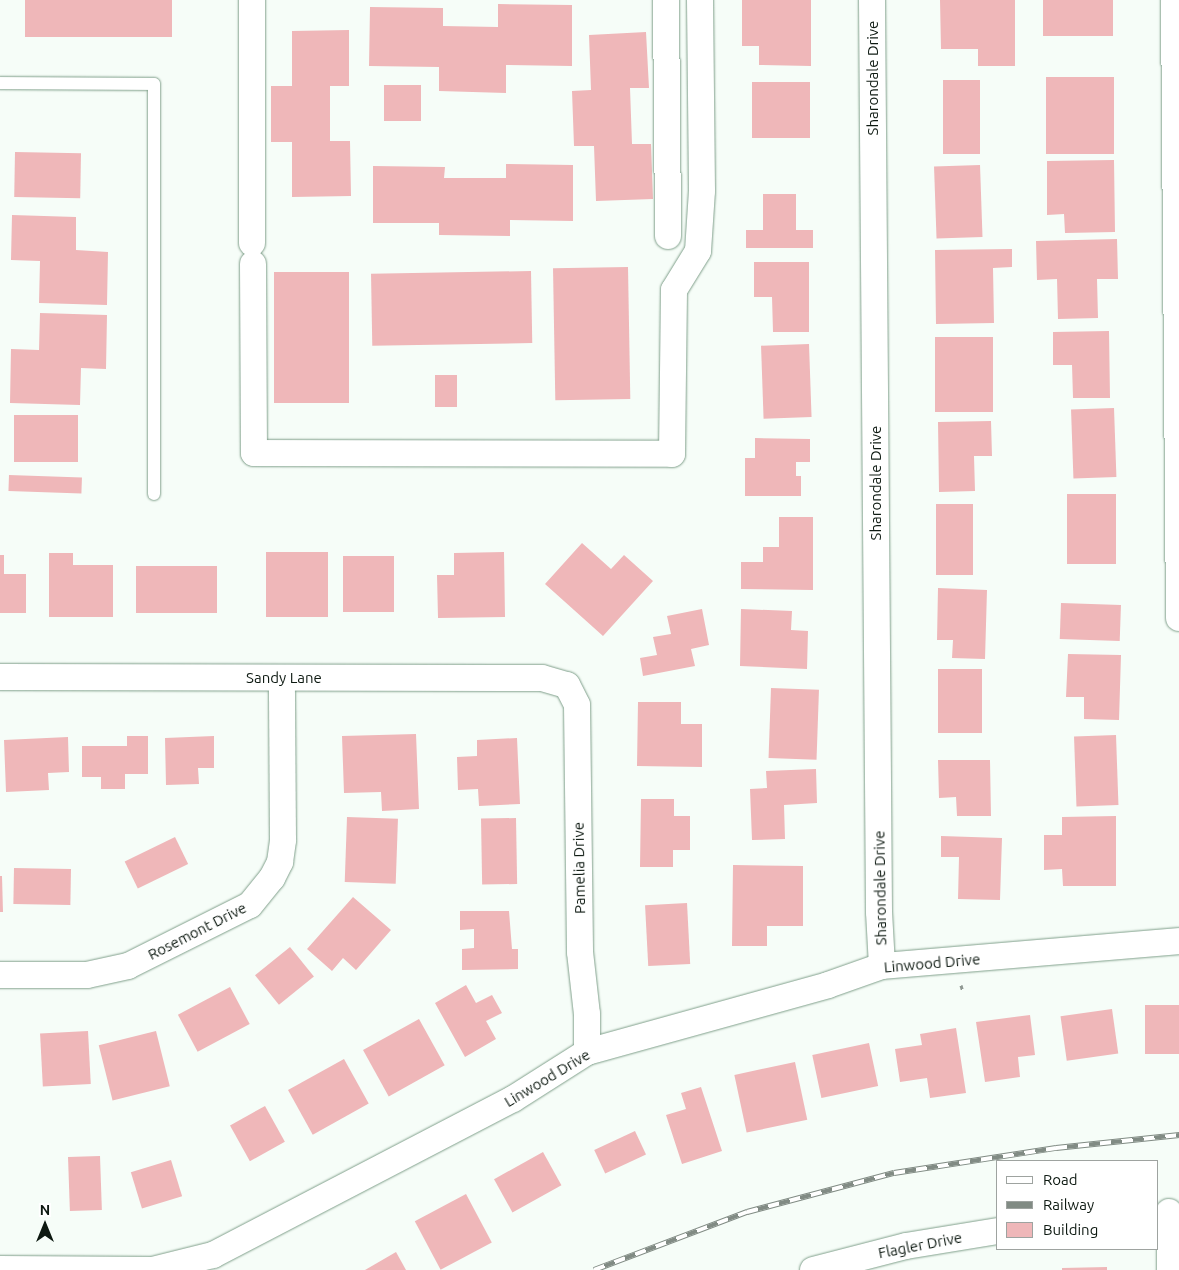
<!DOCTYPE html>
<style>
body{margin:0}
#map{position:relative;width:1179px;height:1270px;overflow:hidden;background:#f6fdf8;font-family:Ubuntu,sans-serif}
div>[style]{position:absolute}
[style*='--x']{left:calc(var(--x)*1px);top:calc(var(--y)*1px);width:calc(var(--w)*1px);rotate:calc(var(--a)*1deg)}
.building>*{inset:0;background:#efb7b9;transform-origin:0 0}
.path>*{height:3px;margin-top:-1.5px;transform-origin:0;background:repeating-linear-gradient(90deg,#909993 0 4px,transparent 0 8px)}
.roads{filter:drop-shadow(0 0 1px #80a08b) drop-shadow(0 0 1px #80a08b)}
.lane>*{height:12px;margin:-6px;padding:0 6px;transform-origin:6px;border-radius:6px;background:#fff}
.street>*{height:26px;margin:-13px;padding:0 13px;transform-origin:13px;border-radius:13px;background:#fff}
.rail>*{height:5.5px;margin-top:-2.75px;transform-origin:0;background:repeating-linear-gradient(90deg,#fff 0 11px,#818b84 0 22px);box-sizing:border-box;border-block:1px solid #818b84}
span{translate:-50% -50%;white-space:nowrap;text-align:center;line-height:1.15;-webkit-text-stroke:5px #fff;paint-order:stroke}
.street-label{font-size:15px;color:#0d1911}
.legend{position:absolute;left:996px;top:1160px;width:162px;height:90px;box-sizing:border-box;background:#fff;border:1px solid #9ea3a0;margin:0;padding:6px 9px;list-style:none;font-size:15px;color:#0d1911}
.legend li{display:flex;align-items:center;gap:10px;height:25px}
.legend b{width:25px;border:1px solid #9ea3a0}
.north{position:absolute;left:20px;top:1200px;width:50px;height:50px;-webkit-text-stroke:4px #fff;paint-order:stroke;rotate:0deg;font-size:14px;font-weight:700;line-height:20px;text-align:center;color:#0d1911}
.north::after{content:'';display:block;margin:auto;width:18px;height:22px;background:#0d1911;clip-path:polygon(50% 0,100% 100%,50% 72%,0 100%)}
</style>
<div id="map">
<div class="building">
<i style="left:25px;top:0;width:147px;height:37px"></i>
<i style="clip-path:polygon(742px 0,811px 0,811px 66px,759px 65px,759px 46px,742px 46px)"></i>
<i style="clip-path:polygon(940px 0,1015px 0,1015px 66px,978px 66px,978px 49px,941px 49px)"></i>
<i style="left:1043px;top:0;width:70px;height:36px"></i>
<i style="clip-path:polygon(498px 4px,572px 5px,572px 66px,506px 65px,506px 93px,439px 91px,439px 67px,369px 66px,370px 7px,443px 8px,443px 26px,498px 27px)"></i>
<i style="clip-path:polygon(349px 30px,349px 86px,330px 86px,330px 141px,350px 141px,351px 196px,292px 197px,292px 142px,271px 142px,271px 86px,292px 86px,292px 31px)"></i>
<i style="clip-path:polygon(646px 32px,649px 88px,630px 88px,632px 144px,651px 144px,653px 199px,596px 201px,594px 146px,574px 146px,572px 91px,591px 90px,589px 35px)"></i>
<i style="left:1114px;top:77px;width:77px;height:68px;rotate:90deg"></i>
<i style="left:943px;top:80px;width:37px;height:74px"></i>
<i style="left:752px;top:82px;width:58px;height:56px"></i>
<i style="left:384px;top:85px;width:37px;height:36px"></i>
<i style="left:15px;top:152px;width:66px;height:45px;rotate:1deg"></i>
<i style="clip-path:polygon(1114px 160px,1115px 232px,1065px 233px,1064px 214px,1047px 215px,1047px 161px)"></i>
<i style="clip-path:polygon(506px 164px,573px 165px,573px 221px,510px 220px,510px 236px,439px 235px,439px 223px,373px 223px,373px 166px,445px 167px,444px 178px,506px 178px)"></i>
<i style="left:980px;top:165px;width:72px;height:46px;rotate:88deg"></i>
<i style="clip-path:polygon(763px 194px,796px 194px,796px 230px,813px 230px,813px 248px,746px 248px,746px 230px,763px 230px)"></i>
<i style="clip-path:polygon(12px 215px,76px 217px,76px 250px,108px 252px,107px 305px,39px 303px,40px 261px,11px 260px)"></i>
<i style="clip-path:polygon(1117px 239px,1118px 279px,1097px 279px,1098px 318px,1058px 319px,1057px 279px,1037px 280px,1036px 241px)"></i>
<i style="clip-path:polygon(1012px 249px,1012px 267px,993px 268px,994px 323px,936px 324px,935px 250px)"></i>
<i style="clip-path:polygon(754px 262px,809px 262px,809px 332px,773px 332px,772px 297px,754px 297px)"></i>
<i style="left:628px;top:267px;width:132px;height:75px;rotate:89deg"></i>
<i style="left:531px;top:271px;width:72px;height:160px;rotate:89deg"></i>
<i style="left:274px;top:272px;width:75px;height:131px"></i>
<i style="clip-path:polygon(40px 313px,107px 315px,106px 369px,81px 368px,80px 405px,10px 403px,11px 349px,39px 350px)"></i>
<i style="clip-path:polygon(1109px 331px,1110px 398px,1073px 398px,1072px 365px,1053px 365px,1053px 332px)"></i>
<i style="left:935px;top:337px;width:58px;height:75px"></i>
<i style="left:809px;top:344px;width:73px;height:48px;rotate:88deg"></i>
<i style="left:435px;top:375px;width:22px;height:32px"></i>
<i style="left:1114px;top:408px;width:69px;height:43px;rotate:88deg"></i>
<i style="left:14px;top:415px;width:64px;height:47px"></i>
<i style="clip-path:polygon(991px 421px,992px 456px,974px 456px,975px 491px,939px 492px,938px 422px)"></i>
<i style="clip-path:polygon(755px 438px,810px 439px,810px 462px,796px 462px,796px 476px,801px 476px,801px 496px,745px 496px,745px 458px,755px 458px)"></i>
<i style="left:9px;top:475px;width:73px;height:16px;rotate:2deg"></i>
<i style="left:1067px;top:494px;width:49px;height:70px"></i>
<i style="left:936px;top:504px;width:37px;height:71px"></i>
<i style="clip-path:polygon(779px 517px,813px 517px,813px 590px,741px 589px,741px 562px,763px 562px,763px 547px,779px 547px)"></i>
<i style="clip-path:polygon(582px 543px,611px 569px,624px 555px,653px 581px,603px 636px,545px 584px)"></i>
<i style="left:266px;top:552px;width:62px;height:65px"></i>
<i style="clip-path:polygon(504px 552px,505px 617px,438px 618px,437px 575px,454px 575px,454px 553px)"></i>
<i style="clip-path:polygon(49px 553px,73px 553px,73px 565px,113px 565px,113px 617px,49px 617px)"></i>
<i style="clip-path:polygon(0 555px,4px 555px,4px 574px,26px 574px,26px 613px,0 613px)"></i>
<i style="left:343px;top:556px;width:51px;height:56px"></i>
<i style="left:217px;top:566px;width:47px;height:81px;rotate:90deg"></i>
<i style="clip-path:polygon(938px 588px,987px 590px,985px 659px,952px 658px,953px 640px,937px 640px)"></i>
<i style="left:1061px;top:603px;width:60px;height:36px;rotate:2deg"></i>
<i style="clip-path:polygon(702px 609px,709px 645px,691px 649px,695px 666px,643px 676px,640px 658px,657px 655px,653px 637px,671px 634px,667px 616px)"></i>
<i style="clip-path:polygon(741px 609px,792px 611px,791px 630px,808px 631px,807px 669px,740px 666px)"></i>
<i style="clip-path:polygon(1068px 654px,1121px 655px,1119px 720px,1084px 719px,1084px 697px,1066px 697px)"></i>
<i style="left:982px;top:669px;width:64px;height:44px;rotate:90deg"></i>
<i style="left:771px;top:688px;width:48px;height:70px;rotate:2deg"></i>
<i style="clip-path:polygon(638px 702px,681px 702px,681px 724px,702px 724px,702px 767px,637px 766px)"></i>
<i style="clip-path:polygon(416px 734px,419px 809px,382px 811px,381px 792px,344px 793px,342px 736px)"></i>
<i style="left:1116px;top:735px;width:70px;height:42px;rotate:88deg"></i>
<i style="clip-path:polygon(127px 736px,148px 736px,148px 774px,125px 774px,125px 789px,101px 789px,101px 777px,82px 777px,82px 746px,127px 746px)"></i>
<i style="clip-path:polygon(214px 736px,214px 768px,198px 768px,199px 784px,166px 785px,165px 738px)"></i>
<i style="clip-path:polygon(68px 737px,69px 772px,48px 773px,49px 790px,6px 792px,4px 740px)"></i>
<i style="clip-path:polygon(517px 738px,520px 804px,479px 806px,478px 789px,458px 790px,457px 757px,477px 756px,477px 740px)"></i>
<i style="clip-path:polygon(938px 760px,990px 760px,991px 816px,957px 816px,956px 797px,939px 798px)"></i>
<i style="clip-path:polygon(816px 769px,817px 803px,784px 805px,785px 839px,752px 840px,750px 789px,767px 788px,766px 771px)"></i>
<i style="clip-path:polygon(641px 799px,674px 799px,674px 816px,690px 816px,690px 850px,673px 850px,673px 867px,640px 867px)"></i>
<i style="clip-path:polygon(1116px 816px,1116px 886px,1063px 886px,1062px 869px,1044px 870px,1044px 835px,1062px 835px,1062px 817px)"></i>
<i style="left:347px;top:817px;width:51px;height:65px;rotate:2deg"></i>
<i style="left:516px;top:818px;width:66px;height:35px;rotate:89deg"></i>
<i style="clip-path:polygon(941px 836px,1002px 838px,1000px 900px,958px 899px,959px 857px,941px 857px)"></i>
<i style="left:175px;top:837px;width:30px;height:56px;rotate:64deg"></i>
<i style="clip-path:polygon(733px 865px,803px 866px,803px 926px,767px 926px,767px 946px,732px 946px)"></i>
<i style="left:14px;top:868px;width:57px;height:36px;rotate:1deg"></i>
<i style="clip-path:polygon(0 876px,2px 876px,3px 912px,0 912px)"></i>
<i style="clip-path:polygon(353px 897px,391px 930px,356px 970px,343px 958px,332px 971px,307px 949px)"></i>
<i style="left:687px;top:903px;width:61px;height:42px;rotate:87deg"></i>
<i style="clip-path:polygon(460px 911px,509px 911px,512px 949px,518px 949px,518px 969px,462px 970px,462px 949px,474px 948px,474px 929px,460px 930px)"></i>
<i style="left:290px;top:947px;width:38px;height:45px;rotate:51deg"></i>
<i style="clip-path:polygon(466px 985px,476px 1003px,492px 995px,502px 1013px,486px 1021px,496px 1039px,465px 1057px,435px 1003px)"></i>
<i style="left:230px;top:987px;width:42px;height:59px;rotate:62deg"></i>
<i style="left:1179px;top:1005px;width:49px;height:34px;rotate:90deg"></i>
<i style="left:1112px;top:1009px;width:45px;height:52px;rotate:82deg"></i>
<i style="clip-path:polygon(1030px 1015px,1035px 1055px,1018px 1057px,1020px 1077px,985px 1082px,976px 1022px)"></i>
<i style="left:419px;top:1019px;width:53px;height:64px;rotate:61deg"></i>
<i style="clip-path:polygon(956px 1028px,966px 1093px,930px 1098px,927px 1078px,900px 1082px,895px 1049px,922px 1045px,920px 1034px)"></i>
<i style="left:88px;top:1031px;width:53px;height:48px;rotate:87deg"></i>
<i style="left:156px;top:1031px;width:57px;height:59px;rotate:76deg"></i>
<i style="left:869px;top:1043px;width:44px;height:58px;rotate:78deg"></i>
<i style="left:344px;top:1059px;width:51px;height:64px;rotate:61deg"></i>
<i style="left:795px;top:1062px;width:59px;height:62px;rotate:78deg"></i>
<i style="clip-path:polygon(701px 1087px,722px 1151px,682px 1164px,666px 1115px,686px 1109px,681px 1093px)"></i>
<i style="left:265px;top:1106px;width:41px;height:40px;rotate:61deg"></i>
<i style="left:635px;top:1131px;width:26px;height:45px;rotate:65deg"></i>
<i style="left:543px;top:1152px;width:38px;height:56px;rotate:61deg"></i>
<i style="left:100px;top:1156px;width:54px;height:32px;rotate:88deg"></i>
<i style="left:171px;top:1160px;width:38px;height:42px;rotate:73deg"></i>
<i style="left:466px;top:1194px;width:55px;height:58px;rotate:62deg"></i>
<i style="clip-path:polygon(396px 1252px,406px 1270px,365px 1270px)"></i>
<i style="clip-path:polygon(1107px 1267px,1107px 1270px,1062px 1270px,1062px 1268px)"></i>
</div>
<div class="path">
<i style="--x:961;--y:985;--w:7;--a:74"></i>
</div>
<div class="roads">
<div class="lane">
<i style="--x:0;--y:83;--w:154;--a:0.4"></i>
<i style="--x:154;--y:84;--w:410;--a:90"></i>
</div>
<div class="street">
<i style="--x:252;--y:0;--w:243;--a:90"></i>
<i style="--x:666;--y:0;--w:236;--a:89.5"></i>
<i style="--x:872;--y:0;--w:912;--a:89.56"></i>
<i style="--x:879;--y:912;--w:54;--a:86.8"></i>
<i style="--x:1174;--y:0;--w:618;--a:89.54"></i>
<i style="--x:253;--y:264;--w:189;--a:89.7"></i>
<i style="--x:254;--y:453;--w:418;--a:0.1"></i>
<i style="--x:672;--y:454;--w:164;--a:-89.3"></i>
<i style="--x:674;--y:290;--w:46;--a:-58.4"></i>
<i style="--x:698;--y:251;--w:60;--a:-86.2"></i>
<i style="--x:702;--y:191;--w:191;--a:-90.6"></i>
<i style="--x:0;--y:677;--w:542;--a:0.11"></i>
<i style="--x:542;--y:678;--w:26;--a:16"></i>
<i style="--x:567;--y:685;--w:22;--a:63"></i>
<i style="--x:577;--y:705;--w:247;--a:89.3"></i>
<i style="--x:580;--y:952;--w:62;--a:83.6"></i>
<i style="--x:587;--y:1014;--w:38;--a:90"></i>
<i style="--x:0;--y:975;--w:87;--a:0"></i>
<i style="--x:87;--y:975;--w:42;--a:-12.4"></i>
<i style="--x:128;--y:966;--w:136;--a:-26.6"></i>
<i style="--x:250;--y:905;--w:35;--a:-51"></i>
<i style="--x:272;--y:878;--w:18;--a:-63"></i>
<i style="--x:280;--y:862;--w:22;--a:-82"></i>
<i style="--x:283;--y:840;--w:162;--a:-90.4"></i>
<i style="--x:1169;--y:1212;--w:58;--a:89"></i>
<i style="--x:0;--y:1269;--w:152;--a:0.4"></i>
<i style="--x:152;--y:1270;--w:63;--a:-13.8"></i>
<i style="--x:213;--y:1255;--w:338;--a:-27.5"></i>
<i style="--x:513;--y:1099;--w:88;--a:-32.4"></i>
<i style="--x:587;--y:1052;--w:250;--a:-15.5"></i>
<i style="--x:828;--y:985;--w:57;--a:-19.4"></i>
<i style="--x:882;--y:966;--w:298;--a:-4.8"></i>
<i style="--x:813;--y:1270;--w:96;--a:-14.5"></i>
<i style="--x:906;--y:1246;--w:93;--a:-9.3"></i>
</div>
</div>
<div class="rail">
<i style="--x:594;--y:1270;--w:164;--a:-20.8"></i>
<i style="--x:747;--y:1212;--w:152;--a:-14.9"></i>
<i style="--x:894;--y:1173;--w:164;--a:-8.8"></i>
<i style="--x:1056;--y:1148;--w:124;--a:-6"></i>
</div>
<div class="street-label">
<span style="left:873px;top:78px;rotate:-90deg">Sharondale Drive</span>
<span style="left:876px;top:483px;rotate:-90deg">Sharondale Drive</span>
<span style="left:284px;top:678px">Sandy Lane</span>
<span style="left:579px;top:868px;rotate:-91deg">Pamelia Drive</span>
<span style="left:880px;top:888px;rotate:-91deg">Sharondale Drive</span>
<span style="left:197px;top:931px;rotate:-27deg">Rosemont Drive</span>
<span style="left:932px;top:963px;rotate:-5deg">Linwood Drive</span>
<span style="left:547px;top:1078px;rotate:-31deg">Linwood Drive</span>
<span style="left:920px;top:1245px;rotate:-11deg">Flagler Drive</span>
</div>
<ul class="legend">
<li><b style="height:6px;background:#fff"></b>Road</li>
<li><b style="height:6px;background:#818b84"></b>Railway</li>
<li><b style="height:14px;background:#efb7b9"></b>Building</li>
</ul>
<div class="north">N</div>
</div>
